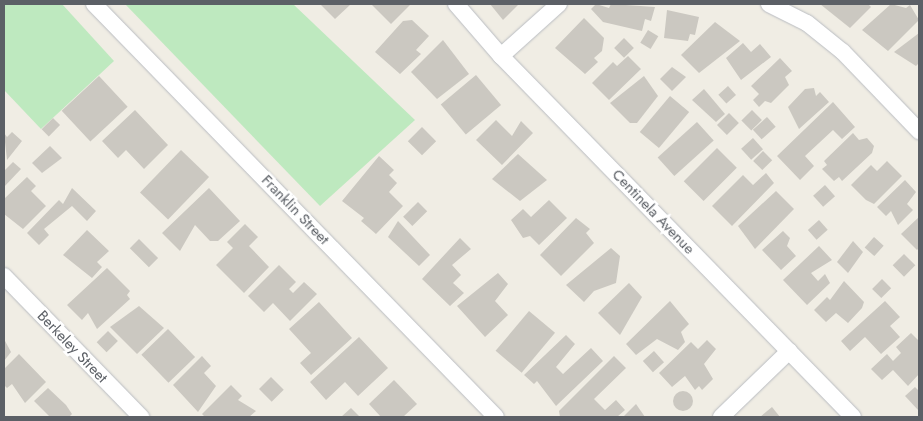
<!DOCTYPE html>
<style>
body{margin:0}
#map{position:relative;width:923px;height:421px;overflow:hidden;background:#f0ede4;font-family:Jost,sans-serif}
div>[style]{position:absolute}
[style*='--x']{left:calc(var(--x)*1px);top:calc(var(--y)*1px);width:calc(var(--w)*1px);rotate:calc(var(--a)*1deg)}
.green>*{inset:0;background:#bee9bf}
.building>*{inset:0;background:#cbc8c1;transform-origin:0 0}
.round{border-radius:50%}
.roads{filter:drop-shadow(0 0 1px #b9bcc1) drop-shadow(0 0 1px #b9bcc1)}
.street>*{height:16px;margin:-8px;padding:0 8px;transform-origin:8px;border-radius:8px;background:#fff}
span{translate:-50% -50%;white-space:nowrap;text-align:center;line-height:1.15;-webkit-text-stroke:5px #fff;paint-order:stroke}
.street-label{font-size:15px;color:#5c6066}
.frame{position:absolute;inset:0;border:5px solid #5c6066;pointer-events:none}
</style>
<div id="map">
<div class="green">
<i style="clip-path:polygon(4px 4px,62px 4px,114px 61px,41px 129px,4px 90px)"></i>
<i style="clip-path:polygon(125px 4px,293px 4px,415px 120px,320px 206px)"></i>
</div>
<div class="building">
<i style="clip-path:polygon(320px 4px,351px 4px,335px 19px)"></i>
<i style="clip-path:polygon(371px 4px,411px 4px,391px 24px)"></i>
<i style="clip-path:polygon(490px 4px,519px 4px,503px 20px)"></i>
<i style="clip-path:polygon(596px 4px,609px 8px,611px 4px,655px 7px,651px 21px,645px 19px,642px 31px,603px 22px,591px 9px)"></i>
<i style="clip-path:polygon(820px 4px,868px 4px,871px 7px,850px 28px)"></i>
<i style="clip-path:polygon(891px 4px,906px 8px,910px 5px,919px 20px,888px 51px,862px 30px)"></i>
<i style="clip-path:polygon(667px 10px,699px 17px,695px 35px,690px 34px,688px 41px,664px 38px)"></i>
<i style="clip-path:polygon(584px 18px,604px 38px,602px 51px,594px 58px,598px 62px,585px 74px,555px 48px)"></i>
<i style="clip-path:polygon(412px 20px,429px 36px,416px 50px,421px 54px,400px 74px,375px 52px,403px 21px)"></i>
<i style="clip-path:polygon(715px 22px,740px 41px,699px 73px,681px 55px)"></i>
<i style="left:648px;top:30px;width:12px;height:15px;rotate:31deg"></i>
<i style="clip-path:polygon(919px 33px,919px 63px,916px 66px,894px 52px)"></i>
<i style="left:624px;top:38px;width:14px;height:14px;rotate:45deg"></i>
<i style="clip-path:polygon(443px 40px,469px 74px,437px 99px,411px 72px)"></i>
<i style="clip-path:polygon(743px 43px,751px 52px,760px 44px,771px 57px,741px 80px,726px 58px)"></i>
<i style="clip-path:polygon(628px 56px,641px 69px,609px 100px,592px 83px,613px 62px,617px 66px)"></i>
<i style="clip-path:polygon(780px 58px,792px 71px,785px 77px,789px 85px,771px 103px,765px 101px,759px 107px,753px 100px,759px 94px,751px 86px)"></i>
<i style="clip-path:polygon(672px 67px,686px 77px,672px 91px,660px 79px)"></i>
<i style="left:476px;top:75px;width:39px;height:46px;rotate:50deg"></i>
<i style="left:99px;top:76px;width:42px;height:51px;rotate:47deg"></i>
<i style="clip-path:polygon(644px 76px,658px 96px,637px 123px,630px 123px,610px 103px)"></i>
<i style="left:728px;top:86px;width:12px;height:13px;rotate:48deg"></i>
<i style="clip-path:polygon(814px 88px,816px 96px,820px 92px,829px 102px,799px 129px,788px 107px,805px 89px)"></i>
<i style="clip-path:polygon(704px 89px,725px 114px,716px 122px,692px 100px)"></i>
<i style="left:670px;top:96px;width:25px;height:47px;rotate:40deg"></i>
<i style="clip-path:polygon(833px 102px,855px 127px,842px 139px,833px 130px,805px 156px,814px 166px,800px 180px,777px 156px)"></i>
<i style="clip-path:polygon(135px 110px,168px 145px,144px 169px,126px 150px,118px 158px,102px 141px)"></i>
<i style="left:752px;top:110px;width:14px;height:15px;rotate:45deg"></i>
<i style="left:729px;top:113px;width:14px;height:17px;rotate:45deg"></i>
<i style="left:767px;top:117px;width:13px;height:19px;rotate:48deg"></i>
<i style="left:53px;top:118px;width:10px;height:16px;rotate:45deg"></i>
<i style="clip-path:polygon(496px 120px,512px 136px,521px 121px,533px 133px,502px 165px,476px 140px)"></i>
<i style="left:697px;top:122px;width:25px;height:53px;rotate:48deg"></i>
<i style="left:422px;top:127px;width:20px;height:20px;rotate:45deg"></i>
<i style="clip-path:polygon(12px 132px,22px 141px,7px 160px,4px 133px,7px 137px)"></i>
<i style="clip-path:polygon(853px 133px,859px 140px,867px 138px,874px 146px,872px 153px,842px 181px,839px 177px,834px 181px,822px 169px,827px 165px,824px 161px)"></i>
<i style="left:753px;top:138px;width:15px;height:16px;rotate:48deg"></i>
<i style="clip-path:polygon(50px 146px,62px 158px,42px 173px,32px 163px)"></i>
<i style="left:717px;top:148px;width:28px;height:47px;rotate:45deg"></i>
<i style="left:181px;top:150px;width:39px;height:59px;rotate:44deg"></i>
<i style="left:763px;top:151px;width:13px;height:14px;rotate:45deg"></i>
<i style="clip-path:polygon(518px 154px,547px 180px,520px 201px,492px 179px)"></i>
<i style="clip-path:polygon(379px 156px,394px 170px,389px 175px,397px 183px,389px 192px,403px 206px,376px 234px,361px 221px,364px 218px,342px 201px)"></i>
<i style="clip-path:polygon(887px 161px,902px 176px,874px 204px,866px 200px,851px 185px,871px 165px,877px 171px)"></i>
<i style="clip-path:polygon(13px 162px,21px 169px,4px 187px,4px 171px)"></i>
<i style="clip-path:polygon(766px 173px,774px 183px,732px 226px,712px 206px,743px 175px,753px 185px)"></i>
<i style="clip-path:polygon(27px 177px,36px 186px,31px 191px,46px 206px,23px 229px,4px 214px,4px 199px)"></i>
<i style="clip-path:polygon(905px 180px,916px 192px,907px 204px,913px 210px,898px 225px,891px 211px,886px 216px,877px 207px)"></i>
<i style="left:825px;top:185px;width:15px;height:16px;rotate:48deg"></i>
<i style="clip-path:polygon(72px 188px,96px 211px,87px 221px,72px 206px,44px 229px,49px 235px,39px 245px,27px 233px,59px 200px,63px 204px)"></i>
<i style="clip-path:polygon(209px 188px,240px 221px,218px 241px,210px 241px,195px 225px,180px 251px,162px 233px)"></i>
<i style="clip-path:polygon(776px 191px,794px 209px,755px 249px,738px 226px)"></i>
<i style="clip-path:polygon(549px 200px,567px 218px,539px 245px,530px 236px,523px 238px,511px 220px,523px 209px,531px 217px)"></i>
<i style="left:418px;top:202px;width:13px;height:21px;rotate:45deg"></i>
<i style="clip-path:polygon(919px 217px,919px 248px,917px 250px,901px 234px)"></i>
<i style="clip-path:polygon(576px 218px,590px 229px,586px 233px,594px 243px,561px 276px,540px 255px)"></i>
<i style="left:819px;top:220px;width:13px;height:15px;rotate:48deg"></i>
<i style="clip-path:polygon(398px 221px,430px 255px,419px 266px,388px 237px)"></i>
<i style="clip-path:polygon(245px 224px,258px 237px,249px 246px,269px 267px,244px 293px,216px 265px,233px 248px,227px 242px)"></i>
<i style="clip-path:polygon(87px 230px,109px 251px,97px 262px,102px 267px,92px 278px,63px 255px)"></i>
<i style="clip-path:polygon(783px 231px,790px 238px,787px 246px,796px 256px,781px 270px,762px 250px)"></i>
<i style="left:874px;top:237px;width:13px;height:14px;rotate:42deg"></i>
<i style="clip-path:polygon(460px 238px,471px 249px,452px 265px,461px 275px,453px 283px,464px 293px,450px 306px,422px 279px)"></i>
<i style="left:139px;top:239px;width:27px;height:13px;rotate:45deg"></i>
<i style="clip-path:polygon(853px 241px,863px 252px,848px 273px,837px 262px)"></i>
<i style="clip-path:polygon(819px 246px,832px 260px,811px 273px,818px 281px,825px 274px,830px 283px,807px 305px,783px 280px)"></i>
<i style="clip-path:polygon(611px 248px,620px 256px,616px 283px,594px 291px,584px 302px,566px 285px)"></i>
<i style="left:904px;top:254px;width:16px;height:16px;rotate:45deg"></i>
<i style="clip-path:polygon(279px 265px,296px 282px,289px 289px,293px 293px,304px 282px,317px 294px,290px 321px,273px 303px,264px 312px,248px 296px)"></i>
<i style="clip-path:polygon(107px 268px,130px 291px,127px 295px,130px 299px,97px 329px,88px 313px,82px 320px,67px 305px)"></i>
<i style="clip-path:polygon(498px 273px,508px 284px,495px 301px,508px 315px,485px 337px,457px 306px)"></i>
<i style="left:882px;top:279px;width:13px;height:14px;rotate:45deg"></i>
<i style="clip-path:polygon(844px 281px,864px 302px,862px 308px,848px 323px,836px 313px,826px 322px,814px 310px,827px 297px,830px 300px)"></i>
<i style="clip-path:polygon(629px 283px,642px 297px,620px 335px,598px 313px)"></i>
<i style="clip-path:polygon(670px 301px,689px 324px,681px 332px,685px 342px,678px 350px,657px 339px,636px 355px,626px 344px)"></i>
<i style="clip-path:polygon(885px 301px,900px 317px,890px 326px,900px 337px,881px 354px,865px 337px,850px 351px,841px 341px)"></i>
<i style="clip-path:polygon(319px 302px,352px 338px,311px 375px,300px 363px,311px 353px,289px 329px)"></i>
<i style="clip-path:polygon(139px 306px,164px 328px,137px 354px,110px 327px)"></i>
<i style="left:529px;top:311px;width:34px;height:52px;rotate:40deg"></i>
<i style="left:168px;top:329px;width:39px;height:37px;rotate:46deg"></i>
<i style="left:108px;top:331px;width:14px;height:16px;rotate:45deg"></i>
<i style="clip-path:polygon(911px 333px,919px 341px,919px 374px,908px 386px,893px 370px,882px 380px,871px 369px,887px 354px,893px 361px,901px 353px,896px 347px)"></i>
<i style="clip-path:polygon(566px 335px,575px 344px,556px 367px,563px 374px,591px 348px,603px 361px,556px 406px,537px 381px,534px 384px,524px 375px)"></i>
<i style="clip-path:polygon(359px 337px,388px 368px,358px 396px,345px 382px,326px 400px,310px 382px)"></i>
<i style="clip-path:polygon(4px 339px,11px 352px,4px 361px)"></i>
<i style="clip-path:polygon(707px 340px,716px 349px,704px 364px,713px 379px,702px 390px,699px 386px,695px 390px,685px 376px,672px 387px,659px 373px,691px 342px,698px 349px)"></i>
<i style="left:654px;top:351px;width:15px;height:15px;rotate:48deg"></i>
<i style="clip-path:polygon(19px 354px,46px 382px,25px 403px,12px 384px,7px 388px,4px 385px,4px 369px)"></i>
<i style="clip-path:polygon(202px 356px,211px 366px,204px 373px,216px 386px,198px 412px,173px 385px)"></i>
<i style="clip-path:polygon(614px 356px,626px 368px,594px 399px,605px 410px,616px 400px,625px 410px,617px 417px,560px 417px,559px 411px)"></i>
<i style="left:271px;top:377px;width:18px;height:17px;rotate:45deg"></i>
<i style="clip-path:polygon(394px 380px,417px 404px,403px 417px,381px 417px,369px 404px)"></i>
<i style="clip-path:polygon(231px 385px,242px 396px,238px 400px,256px 411px,249px 417px,205px 417px,202px 414px)"></i>
<i style="clip-path:polygon(915px 387px,919px 391px,919px 411px,905px 396px)"></i>
<i style="clip-path:polygon(48px 388px,66px 405px,72px 414px,69px 417px,50px 417px,34px 401px)"></i>
<i class="round" style="left:673px;top:391px;width:20px;height:20px"></i>
<i style="clip-path:polygon(636px 404px,645px 417px,623px 417px)"></i>
<i style="clip-path:polygon(772px 407px,780px 417px,760px 417px)"></i>
<i style="clip-path:polygon(351px 408px,360px 417px,341px 417px)"></i>
</div>
<div class="roads">
<div class="street">
<i style="--x:94;--y:4;--w:576;--a:45.77"></i>
<i style="--x:456;--y:4;--w:69;--a:49.1"></i>
<i style="--x:501;--y:56;--w:504;--a:45.72"></i>
<i style="--x:769;--y:4;--w:42;--a:26.6"></i>
<i style="--x:807;--y:23;--w:46;--a:38.9"></i>
<i style="--x:843;--y:52;--w:110;--a:46.1"></i>
<i style="--x:501;--y:56;--w:78;--a:-41.9"></i>
<i style="--x:4;--y:276;--w:197;--a:45.8"></i>
<i style="--x:721;--y:417;--w:95;--a:-44.1"></i>
</div>
</div>
<div class="street-label">
<span style="left:295px;top:210px;rotate:46deg">Franklin Street</span>
<span style="left:653px;top:212px;rotate:46deg">Centinela Avenue</span>
<span style="left:72px;top:347px;rotate:46deg">Berkeley Street</span>
</div>
<div class="frame"></div>
</div>
